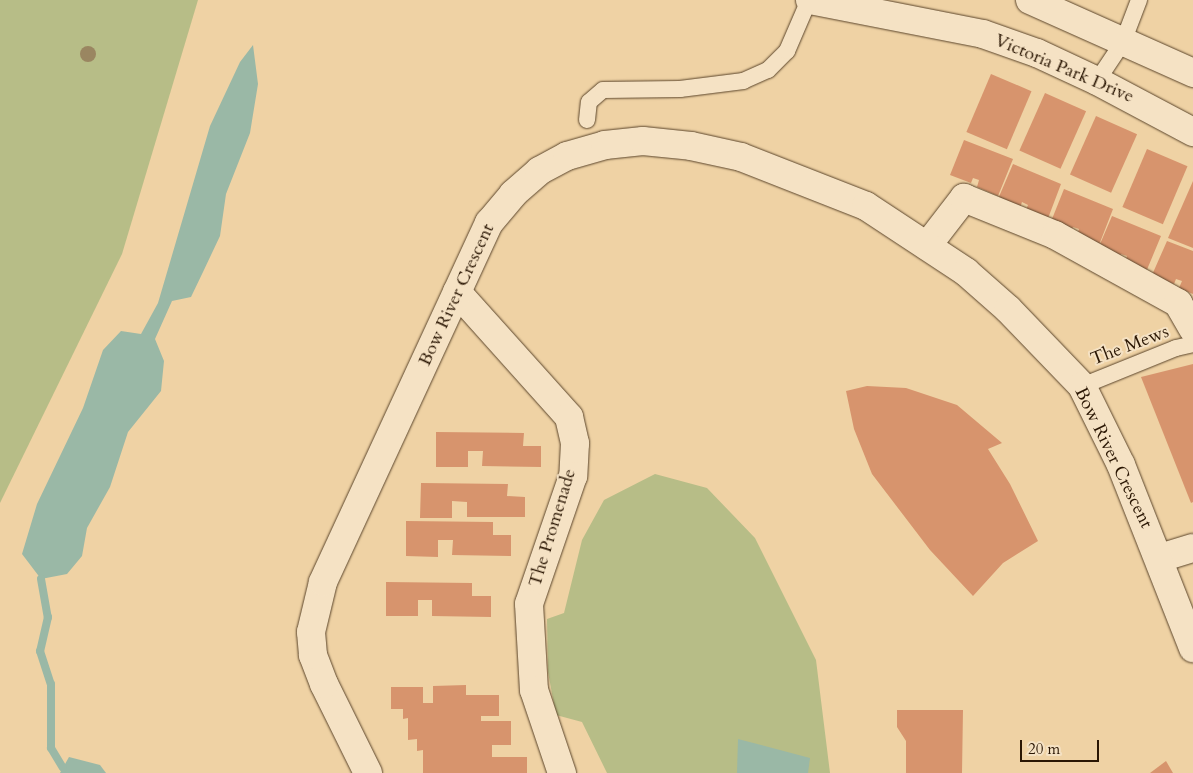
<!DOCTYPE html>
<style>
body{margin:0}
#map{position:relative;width:1193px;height:773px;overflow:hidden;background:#efd2a4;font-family:Cardo,serif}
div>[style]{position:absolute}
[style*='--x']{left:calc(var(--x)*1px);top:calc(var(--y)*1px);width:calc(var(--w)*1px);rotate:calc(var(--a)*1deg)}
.green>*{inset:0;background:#b7bd87}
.water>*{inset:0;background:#9ab8a6}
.stream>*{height:8px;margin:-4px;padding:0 4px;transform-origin:4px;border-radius:4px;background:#9ab8a6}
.building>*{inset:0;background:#d7946d;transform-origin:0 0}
.roads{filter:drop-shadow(0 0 1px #5b452b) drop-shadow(0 0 1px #5b452b)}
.service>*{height:16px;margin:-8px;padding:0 8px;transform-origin:8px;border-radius:8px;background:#f5e2c4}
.minor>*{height:28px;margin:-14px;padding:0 14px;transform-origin:14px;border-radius:14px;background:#f5e2c4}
.tertiary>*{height:28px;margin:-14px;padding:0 14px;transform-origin:14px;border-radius:14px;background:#f5e2c4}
.trees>*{width:16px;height:16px;margin:-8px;border-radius:50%;background:#9a8661}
span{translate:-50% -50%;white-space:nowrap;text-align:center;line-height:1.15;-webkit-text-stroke:4px #f5e2c4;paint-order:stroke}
.street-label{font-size:18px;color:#2a1603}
.scale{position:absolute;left:1020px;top:740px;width:79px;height:22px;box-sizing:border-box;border:2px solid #2a1603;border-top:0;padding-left:6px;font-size:15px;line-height:18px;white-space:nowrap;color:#2a1603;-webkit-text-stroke:4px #f5e2c4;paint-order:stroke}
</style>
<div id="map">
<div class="green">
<i style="clip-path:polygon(0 0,198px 0,122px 254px,0 503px)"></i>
<i style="clip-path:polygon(655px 474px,707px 488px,755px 538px,816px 660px,830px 773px,607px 773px,582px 722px,556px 715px,548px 672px,547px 619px,564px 613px,582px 540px,604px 500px)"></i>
</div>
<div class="water">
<i style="clip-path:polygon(253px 45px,258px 84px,250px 133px,226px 194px,220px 236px,203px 272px,191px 297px,172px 301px,155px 339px,164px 361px,161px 391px,128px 432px,110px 487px,87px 528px,82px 556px,67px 574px,41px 579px,22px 554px,37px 504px,83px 408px,103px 350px,121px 331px,141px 334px,158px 303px,210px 126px,240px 62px)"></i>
<i style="clip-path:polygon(738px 739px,810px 758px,808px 773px,737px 773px)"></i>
<i style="clip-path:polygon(69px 757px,100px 765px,106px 773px,60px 773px)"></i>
</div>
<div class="stream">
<i style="--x:41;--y:579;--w:39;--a:80"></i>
<i style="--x:48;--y:617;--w:35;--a:103"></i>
<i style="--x:40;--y:651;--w:35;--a:72"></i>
<i style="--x:51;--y:684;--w:64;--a:90"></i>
<i style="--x:51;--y:748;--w:23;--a:59"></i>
</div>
<div class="building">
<i style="left:991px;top:74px;width:44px;height:63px;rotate:23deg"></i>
<i style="left:1045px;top:93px;width:45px;height:63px;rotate:24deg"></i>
<i style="left:1096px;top:116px;width:45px;height:64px;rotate:24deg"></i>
<i style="clip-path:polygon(964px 140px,1013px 159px,998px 196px,977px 187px,979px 180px,973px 178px,971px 183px,950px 175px)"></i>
<i style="left:1147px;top:149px;width:44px;height:63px;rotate:23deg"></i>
<i style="clip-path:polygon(1013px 164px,1061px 184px,1047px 221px,1025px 212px,1028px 205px,1022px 202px,1020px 208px,998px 199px)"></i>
<i style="clip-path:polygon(1193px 181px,1193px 248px,1168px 238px)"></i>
<i style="clip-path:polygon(1064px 189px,1113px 209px,1099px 245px,1077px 237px,1079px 229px,1073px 227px,1071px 232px,1050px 224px)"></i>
<i style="clip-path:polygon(1112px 216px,1161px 236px,1146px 272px,1124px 264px,1127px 256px,1121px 254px,1119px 260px,1097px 251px)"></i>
<i style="clip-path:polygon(1167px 241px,1193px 251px,1193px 294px,1179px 288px,1182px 281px,1176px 279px,1174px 284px,1152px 275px)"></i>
<i style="clip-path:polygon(1193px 364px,1193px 502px,1191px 503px,1141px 377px)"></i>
<i style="clip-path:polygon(867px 386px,906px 388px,957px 405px,1002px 443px,988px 449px,1010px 484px,1038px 541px,1003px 563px,973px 596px,930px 550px,872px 474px,854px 429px,846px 391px)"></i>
<i style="clip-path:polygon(436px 432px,524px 433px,523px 446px,541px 446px,541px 467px,482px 466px,483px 451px,468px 451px,468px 467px,436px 467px)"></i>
<i style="clip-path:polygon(421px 483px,508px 484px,507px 496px,525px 497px,525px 517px,467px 517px,467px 502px,452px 501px,452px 518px,420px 518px)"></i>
<i style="clip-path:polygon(406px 521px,493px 522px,493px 535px,511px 535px,511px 556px,452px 555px,453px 540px,438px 540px,438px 557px,406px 556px)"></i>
<i style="clip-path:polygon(386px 582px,472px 583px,472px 596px,491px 596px,491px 617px,432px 616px,432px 600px,418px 600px,418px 616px,386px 616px)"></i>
<i style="clip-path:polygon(466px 685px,466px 695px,499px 695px,499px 716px,481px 716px,481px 721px,511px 721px,511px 745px,492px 745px,492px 757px,527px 757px,527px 773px,423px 773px,423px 750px,417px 751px,417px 739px,408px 740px,408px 718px,403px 719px,403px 709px,391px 709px,391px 687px,423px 687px,423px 703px,433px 703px,433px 686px)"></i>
<i style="clip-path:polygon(897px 710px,963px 710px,962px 773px,906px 773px,906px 741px,897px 727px)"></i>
<i style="clip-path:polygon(1166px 761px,1173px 773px,1150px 773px)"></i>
</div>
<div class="roads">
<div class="service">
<i style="--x:1097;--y:81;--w:47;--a:-56.3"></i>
<i style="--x:1123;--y:42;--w:45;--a:-69.1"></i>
<i style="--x:587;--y:120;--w:18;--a:-84"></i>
<i style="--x:589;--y:102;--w:18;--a:-41"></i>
<i style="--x:603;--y:90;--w:77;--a:-0.7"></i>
<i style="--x:680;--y:89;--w:64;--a:-7.2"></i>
<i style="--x:743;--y:81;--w:27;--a:-24"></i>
<i style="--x:768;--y:70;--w:27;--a:-45"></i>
<i style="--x:787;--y:51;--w:56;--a:-66.7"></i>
<i style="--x:1082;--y:386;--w:101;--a:-22"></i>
<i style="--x:1176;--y:348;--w:17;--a:-13"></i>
</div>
<div class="minor">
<i style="--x:927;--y:246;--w:61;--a:-52.4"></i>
<i style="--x:964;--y:198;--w:98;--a:22.1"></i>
<i style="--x:1055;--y:235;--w:141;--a:28.9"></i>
<i style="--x:1178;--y:303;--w:30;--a:60"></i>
<i style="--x:457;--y:292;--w:168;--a:48.1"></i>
<i style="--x:569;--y:417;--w:27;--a:77"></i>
<i style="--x:575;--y:443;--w:33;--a:93"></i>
<i style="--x:573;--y:476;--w:135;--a:109"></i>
<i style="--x:529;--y:604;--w:86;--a:86.7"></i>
<i style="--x:534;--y:690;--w:88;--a:71.4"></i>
<i style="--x:1160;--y:558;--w:34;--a:-17"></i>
<i style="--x:368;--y:773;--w:99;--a:-116.3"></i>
<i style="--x:324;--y:684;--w:31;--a:-111"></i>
<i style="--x:313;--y:655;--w:23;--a:-95"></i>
<i style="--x:311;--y:632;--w:51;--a:-76.5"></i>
<i style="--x:323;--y:582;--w:396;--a:-65.2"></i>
<i style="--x:489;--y:223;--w:38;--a:-50"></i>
<i style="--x:513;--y:194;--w:35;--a:-41"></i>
<i style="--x:539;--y:171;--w:32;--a:-28"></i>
<i style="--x:567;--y:156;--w:40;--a:-16"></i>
<i style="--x:605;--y:145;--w:38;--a:-6"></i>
<i style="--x:643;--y:141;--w:48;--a:5.9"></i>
<i style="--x:691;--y:146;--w:51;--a:12.4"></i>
<i style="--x:741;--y:157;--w:134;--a:21.4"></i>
<i style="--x:866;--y:206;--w:120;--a:33.4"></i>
<i style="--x:966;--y:272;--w:56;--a:41.4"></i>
<i style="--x:1008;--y:309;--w:107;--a:46.1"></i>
<i style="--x:1082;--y:386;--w:88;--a:63.7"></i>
<i style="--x:1121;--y:465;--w:197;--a:68.5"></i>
</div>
<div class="tertiary">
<i style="--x:810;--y:0;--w:176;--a:11.1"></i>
<i style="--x:983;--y:34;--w:57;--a:19.4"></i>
<i style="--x:1037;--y:53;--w:66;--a:25"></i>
<i style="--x:1097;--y:81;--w:109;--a:28"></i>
<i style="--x:1030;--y:0;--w:179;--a:24.1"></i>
</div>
</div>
<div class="trees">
<i style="left:88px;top:54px"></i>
</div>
<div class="street-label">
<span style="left:1064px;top:69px;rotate:23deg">Victoria Park Drive</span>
<span style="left:457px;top:295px;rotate:-65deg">Bow River Crescent</span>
<span style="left:1130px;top:346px;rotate:-21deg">The Mews</span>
<span style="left:1113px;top:458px;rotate:64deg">Bow River Crescent</span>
<span style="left:553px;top:528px;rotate:-73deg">The Promenade</span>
</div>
<div class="scale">20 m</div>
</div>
